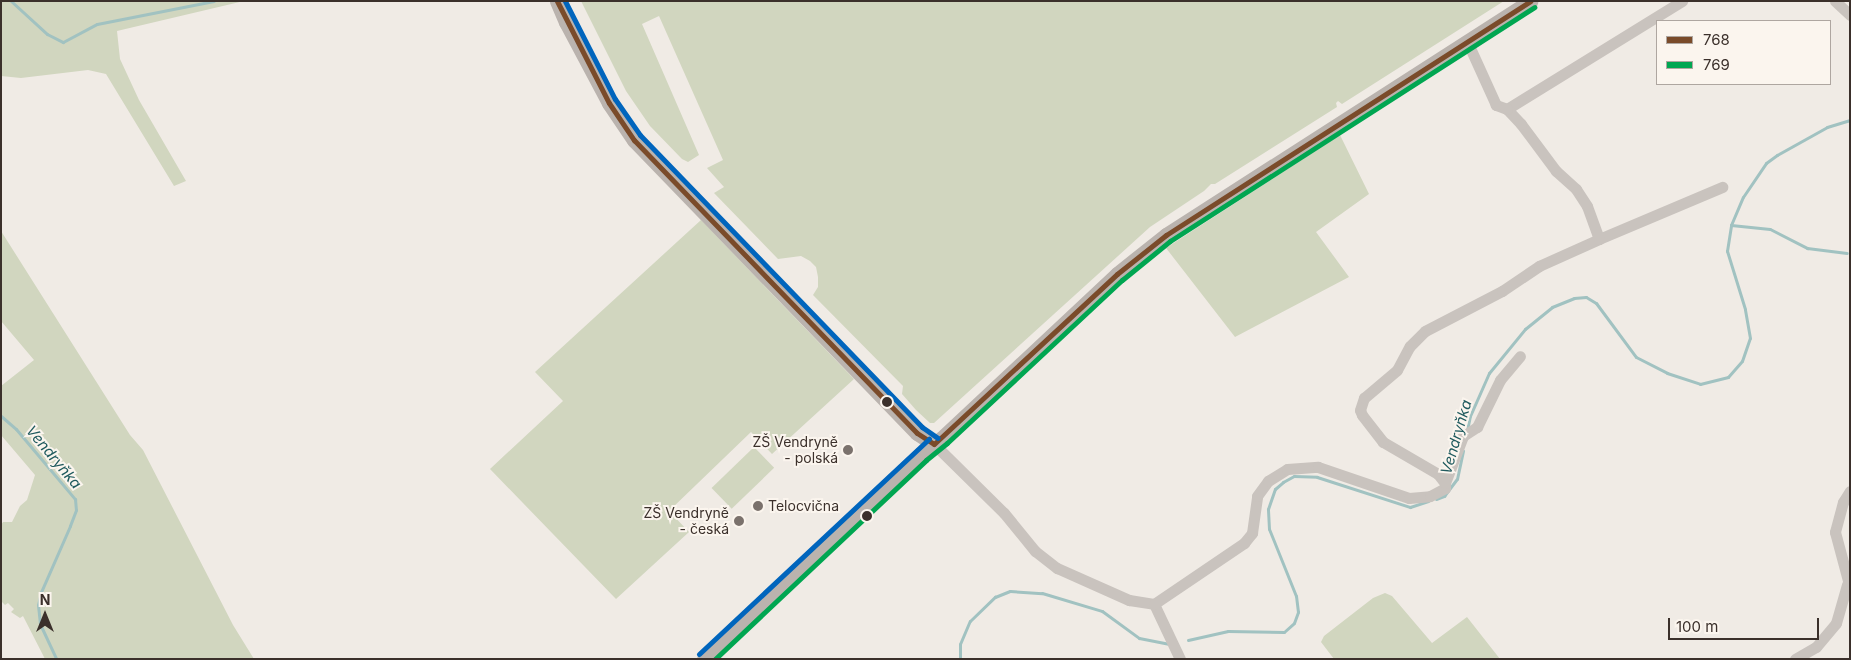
<!DOCTYPE html>
<meta charset="utf-8">
<style>
body{margin:0}
#map{position:relative;width:1851px;height:660px;overflow:hidden;background:#f0ebe5;font-family:Inter,sans-serif}
div>[style]{position:absolute}
[style*='--x']{left:calc(var(--x)*1px);top:calc(var(--y)*1px);width:calc(var(--w)*1px);rotate:calc(var(--a)*1deg)}
.green>*{inset:0;background:#d1d6bf;transform-origin:0 0}
.stream>*{height:3px;margin:-1.5px;padding:0 1.5px;transform-origin:1.5px;border-radius:1.5px;background:#a1c2c1}
.street>*{height:11px;margin:-5.5px;padding:0 5.5px;transform-origin:5.5px;border-radius:5.5px;background:#c9c3be}
.secondary>*{height:15px;margin:-7.5px;padding:0 7.5px;transform-origin:7.5px;border-radius:7.5px;background:#bab3ae}
.bus-1>*{height:5px;margin:-2.5px;padding:0 2.5px;transform-origin:2.5px;border-radius:2.5px;background:#7a4b2a}
.bus-2>*{height:5px;margin:-2.5px;padding:0 2.5px;transform-origin:2.5px;border-radius:2.5px;background:#00a651}
.bus-3>*{height:5px;margin:-2.5px;padding:0 2.5px;transform-origin:2.5px;border-radius:2.5px;background:#0065bd}
.dots>*{width:14px;height:14px;translate:-50% -50%;box-sizing:border-box;border:2px solid #fbf5ee;border-radius:50%}
span{translate:-50% -50%;white-space:nowrap;text-align:center;line-height:1.15;-webkit-text-stroke:4px #fbf5ee;paint-order:stroke}
.poi-label{font-size:14px;color:#3b302b}
.right{translate:-100% -50%;text-align:right}
.left{translate:0 -50%;text-align:left}
.water-label{font-size:15px;color:#1f5a5e;font-style:italic}
.frame{position:absolute;inset:0;border:2px solid #3b302b;pointer-events:none}
.legend{position:absolute;left:1656px;top:20px;width:175px;height:65px;box-sizing:border-box;background:#fbf5ee;border:1px solid #aea6a0;margin:0;padding:6px 9px;list-style:none;font-size:15px;color:#3b302b}
.legend li{display:flex;align-items:center;gap:10px;height:25px}
.legend b{width:25px;border:1px solid #aea6a0}
.north{position:absolute;left:20px;top:590px;width:50px;height:50px;-webkit-text-stroke:4px #fbf5ee;paint-order:stroke;rotate:0deg;font-size:14px;font-weight:700;line-height:20px;text-align:center;color:#3b302b}
.north::after{content:'';display:block;margin:auto;width:18px;height:22px;background:#3b302b;clip-path:polygon(50% 0,100% 100%,50% 72%,0 100%)}
.scale{position:absolute;left:1668px;top:618px;width:151px;height:22px;box-sizing:border-box;border:2px solid #3b302b;border-top:0;padding-left:6px;font-size:15px;line-height:18px;white-space:nowrap;color:#3b302b;-webkit-text-stroke:4px #fbf5ee;paint-order:stroke}
</style>
<div id="map">
<div class="green">
<i style="clip-path:polygon(1px 1px,244px 1px,117px 31px,120px 59px,139px 100px,186px 181px,174px 186px,106px 74px,88px 70px,21px 78px,1px 76px)"></i>
<i style="clip-path:polygon(581px 1px,1504px 1px,1342px 104px,1338px 101px,1336px 103px,1337px 107px,1215px 184px,1211px 184px,1204px 191px,1150px 227px,934px 423px,930px 423px,916px 410px,902px 394px,903px 386px,813px 295px,818px 287px,818px 277px,816px 267px,810px 261px,801px 256px,778px 259px,714px 193px,724px 187px,707px 168px,723px 160px,659px 16px,642px 24px,699px 155px,688px 162px,682px 159px,650px 126px,626px 91px)"></i>
<i style="clip-path:polygon(1340px 135px,1369px 194px,1316px 232px,1349px 277px,1235px 337px,1166px 248px)"></i>
<i style="clip-path:polygon(701px 220px,854px 379px,772px 454px,751px 432px,669px 511px,689px 532px,616px 599px,490px 469px,563px 401px,535px 372px)"></i>
<i style="clip-path:polygon(1px 231px,130px 435px,143px 450px,233px 625px,254px 659px,45px 659px,23px 616px,20px 618px,11px 612px,14px 609px,8px 603px,5px 605px,1px 601px,1px 525px,3px 522px,12px 522px,20px 506px,27px 500px,35px 475px,1px 435px,1px 386px,34px 360px,1px 321px)"></i>
<i style="left:754px;top:447px;width:29px;height:59px;rotate:46deg"></i>
<i style="clip-path:polygon(1385px 593px,1392px 596px,1432px 643px,1467px 617px,1500px 659px,1334px 659px,1321px 642px,1324px 636px,1373px 598px)"></i>
</div>
<div class="stream">
<i style="--x:11;--y:1;--w:49;--a:42.5"></i>
<i style="--x:47;--y:34;--w:18;--a:27"></i>
<i style="--x:63;--y:42;--w:38;--a:-28"></i>
<i style="--x:97;--y:24;--w:119;--a:-11.1"></i>
<i style="--x:1731;--y:225;--w:39;--a:6"></i>
<i style="--x:1770;--y:229;--w:42;--a:27.2"></i>
<i style="--x:1807;--y:248;--w:40;--a:7.1"></i>
<i style="--x:1;--y:416;--w:20;--a:41"></i>
<i style="--x:16;--y:429;--w:92;--a:49.9"></i>
<i style="--x:75;--y:499;--w:11;--a:85"></i>
<i style="--x:76;--y:510;--w:17;--a:111"></i>
<i style="--x:70;--y:526;--w:72;--a:113.7"></i>
<i style="--x:41;--y:592;--w:13;--a:103"></i>
<i style="--x:38;--y:605;--w:19;--a:84"></i>
<i style="--x:40;--y:624;--w:38;--a:65"></i>
<i style="--x:1467;--y:430;--w:14;--a:-78"></i>
<i style="--x:1470;--y:416;--w:47;--a:-66.2"></i>
<i style="--x:1489;--y:373;--w:57;--a:-50.7"></i>
<i style="--x:1525;--y:329;--w:35;--a:-39"></i>
<i style="--x:1552;--y:307;--w:24;--a:-22"></i>
<i style="--x:1574;--y:298;--w:12;--a:-5"></i>
<i style="--x:1586;--y:297;--w:12;--a:31"></i>
<i style="--x:1596;--y:303;--w:67;--a:53.5"></i>
<i style="--x:1636;--y:357;--w:35;--a:27"></i>
<i style="--x:1667;--y:373;--w:35;--a:18"></i>
<i style="--x:1700;--y:384;--w:29;--a:-14"></i>
<i style="--x:1728;--y:377;--w:21;--a:-49"></i>
<i style="--x:1742;--y:361;--w:24;--a:-71"></i>
<i style="--x:1750;--y:338;--w:29;--a:-100"></i>
<i style="--x:1745;--y:309;--w:61;--a:-107.2"></i>
<i style="--x:1727;--y:251;--w:26;--a:-81"></i>
<i style="--x:1731;--y:225;--w:30;--a:-67"></i>
<i style="--x:1743;--y:197;--w:41;--a:-55.9"></i>
<i style="--x:1766;--y:163;--w:14;--a:-36"></i>
<i style="--x:1777;--y:155;--w:57;--a:-29.2"></i>
<i style="--x:1827;--y:127;--w:24;--a:-17"></i>
<i style="--x:1436;--y:499;--w:9;--a:-21"></i>
<i style="--x:1444;--y:496;--w:21;--a:-53"></i>
<i style="--x:1457;--y:479;--w:29;--a:-78"></i>
<i style="--x:1188;--y:640;--w:41;--a:-12.7"></i>
<i style="--x:1228;--y:631;--w:56;--a:1"></i>
<i style="--x:1284;--y:632;--w:13;--a:-42"></i>
<i style="--x:1294;--y:623;--w:12;--a:-70"></i>
<i style="--x:1298;--y:612;--w:16;--a:-97"></i>
<i style="--x:1296;--y:596;--w:72;--a:-111.9"></i>
<i style="--x:1269;--y:529;--w:20;--a:-93"></i>
<i style="--x:1268;--y:509;--w:21;--a:-71"></i>
<i style="--x:1275;--y:489;--w:11;--a:-41"></i>
<i style="--x:1283;--y:482;--w:13;--a:-29"></i>
<i style="--x:1294;--y:476;--w:23;--a:2"></i>
<i style="--x:1317;--y:477;--w:98;--a:17.9"></i>
<i style="--x:1410;--y:507;--w:19;--a:-18"></i>
<i style="--x:960;--y:659;--w:15;--a:-90"></i>
<i style="--x:960;--y:644;--w:25;--a:-67"></i>
<i style="--x:970;--y:621;--w:35;--a:-44"></i>
<i style="--x:995;--y:597;--w:16;--a:-22"></i>
<i style="--x:1010;--y:591;--w:32;--a:4"></i>
<i style="--x:1042;--y:593;--w:63;--a:16.7"></i>
<i style="--x:1102;--y:611;--w:46;--a:36.1"></i>
<i style="--x:1139;--y:638;--w:31;--a:11"></i>
</div>
<div class="street">
<i style="--x:1835;--y:1;--w:21;--a:43"></i>
<i style="--x:1507;--y:109;--w:206;--a:-31.7"></i>
<i style="--x:1599;--y:239;--w:134;--a:-22.9"></i>
<i style="--x:934;--y:444;--w:98;--a:44.6"></i>
<i style="--x:1004;--y:513;--w:49;--a:50.8"></i>
<i style="--x:1035;--y:551;--w:28;--a:38"></i>
<i style="--x:1057;--y:568;--w:79;--a:24"></i>
<i style="--x:1129;--y:600;--w:25;--a:9"></i>
<i style="--x:1154;--y:604;--w:61;--a:64.7"></i>
<i style="--x:1445;--y:483;--w:50;--a:-69"></i>
<i style="--x:1463;--y:436;--w:17;--a:-33"></i>
<i style="--x:1477;--y:427;--w:52;--a:-63.9"></i>
<i style="--x:1500;--y:380;--w:31;--a:-50"></i>
<i style="--x:1850;--y:491;--w:13;--a:122"></i>
<i style="--x:1843;--y:502;--w:31;--a:105"></i>
<i style="--x:1835;--y:532;--w:58;--a:75"></i>
<i style="--x:1154;--y:604;--w:109;--a:-34.1"></i>
<i style="--x:1244;--y:543;--w:13;--a:-51"></i>
<i style="--x:1252;--y:533;--w:37;--a:-82"></i>
<i style="--x:1257;--y:496;--w:19;--a:-54"></i>
<i style="--x:1268;--y:481;--w:22;--a:-32"></i>
<i style="--x:1287;--y:469;--w:31;--a:-4"></i>
<i style="--x:1318;--y:467;--w:96;--a:18.8"></i>
<i style="--x:1409;--y:498;--w:21;--a:-5"></i>
<i style="--x:1430;--y:496;--w:17;--a:-28"></i>
<i style="--x:1445;--y:488;--w:5;--a:-90"></i>
<i style="--x:1445;--y:483;--w:11;--a:-128"></i>
<i style="--x:1438;--y:474;--w:64;--a:-149.8"></i>
<i style="--x:1383;--y:442;--w:34;--a:-128"></i>
<i style="--x:1362;--y:415;--w:5;--a:-112"></i>
<i style="--x:1360;--y:410;--w:13;--a:-72"></i>
<i style="--x:1364;--y:398;--w:43;--a:-40.3"></i>
<i style="--x:1397;--y:370;--w:27;--a:-62"></i>
<i style="--x:1410;--y:346;--w:21;--a:-45"></i>
<i style="--x:1425;--y:331;--w:87;--a:-27.5"></i>
<i style="--x:1502;--y:291;--w:45;--a:-34"></i>
<i style="--x:1539;--y:266;--w:66;--a:-24.2"></i>
<i style="--x:1599;--y:239;--w:35;--a:-110"></i>
<i style="--x:1587;--y:206;--w:20;--a:-123"></i>
<i style="--x:1576;--y:189;--w:27;--a:-138"></i>
<i style="--x:1556;--y:171;--w:59;--a:-126.7"></i>
<i style="--x:1521;--y:124;--w:21;--a:-133"></i>
<i style="--x:1507;--y:109;--w:12;--a:-160"></i>
<i style="--x:1496;--y:105;--w:70;--a:-114.4"></i>
<i style="--x:1795;--y:659;--w:24;--a:-30"></i>
<i style="--x:1816;--y:647;--w:31;--a:-50"></i>
<i style="--x:1836;--y:623;--w:40;--a:-74"></i>
</div>
<div class="secondary">
<i style="--x:557;--y:1;--w:23;--a:67"></i>
<i style="--x:566;--y:22;--w:92;--a:62"></i>
<i style="--x:609;--y:103;--w:45;--a:56"></i>
<i style="--x:634;--y:140;--w:407;--a:46"></i>
<i style="--x:917;--y:433;--w:20;--a:33"></i>
<i style="--x:704;--y:659;--w:299;--a:-43.4"></i>
<i style="--x:921;--y:454;--w:26;--a:-37"></i>
<i style="--x:942;--y:438;--w:240;--a:-43.1"></i>
<i style="--x:1117;--y:274;--w:63;--a:-38.5"></i>
<i style="--x:1166;--y:235;--w:433;--a:-32.7"></i>
</div>
<div class="bus-1">
<i style="--x:557;--y:1;--w:114;--a:63"></i>
<i style="--x:609;--y:103;--w:45;--a:56"></i>
<i style="--x:634;--y:140;--w:407;--a:46"></i>
<i style="--x:917;--y:433;--w:20;--a:33"></i>
<i style="--x:934;--y:444;--w:250;--a:-42.9"></i>
<i style="--x:1117;--y:274;--w:63;--a:-38.5"></i>
<i style="--x:1166;--y:235;--w:433;--a:-32.7"></i>
</div>
<div class="bus-2">
<i style="--x:715;--y:659;--w:290;--a:-43.3"></i>
<i style="--x:926;--y:460;--w:27;--a:-39"></i>
<i style="--x:947;--y:443;--w:239;--a:-43"></i>
<i style="--x:1122;--y:280;--w:62;--a:-39.1"></i>
<i style="--x:1170;--y:241;--w:433;--a:-32.7"></i>
</div>
<div class="bus-3">
<i style="--x:565;--y:1;--w:110;--a:63"></i>
<i style="--x:615;--y:99;--w:44;--a:55.2"></i>
<i style="--x:640;--y:135;--w:406;--a:46"></i>
<i style="--x:922;--y:427;--w:19;--a:35"></i>
<i style="--x:699;--y:654;--w:315;--a:-43.1"></i>
</div>
<div class="dots">
<i style="left:887px;top:402px;background:#3b302b"></i>
<i style="left:848px;top:450px;background:#7a716c"></i>
<i style="left:758px;top:506px;background:#7a716c"></i>
<i style="left:867px;top:516px;background:#3b302b"></i>
<i style="left:739px;top:521px;background:#7a716c"></i>
</div>
<div class="poi-label">
<span class="right" style="left:838px;top:450px">ZŠ Vendryně<br>- polská</span>
<span class="left" style="left:768px;top:506px">Telocvična</span>
<span class="right" style="left:729px;top:521px">ZŠ Vendryně<br>- česká</span>
</div>
<div class="water-label">
<span style="left:1456px;top:437px;rotate:-74deg">Vendryňka</span>
<span style="left:54px;top:457px;rotate:50deg">Vendryňka</span>
</div>
<div class="frame"></div>
<ul class="legend">
<li><b style="height:6px;background:#7a4b2a"></b>768</li>
<li><b style="height:6px;background:#00a651"></b>769</li>
</ul>
<div class="north">N</div>
<div class="scale">100 m</div>
</div>
